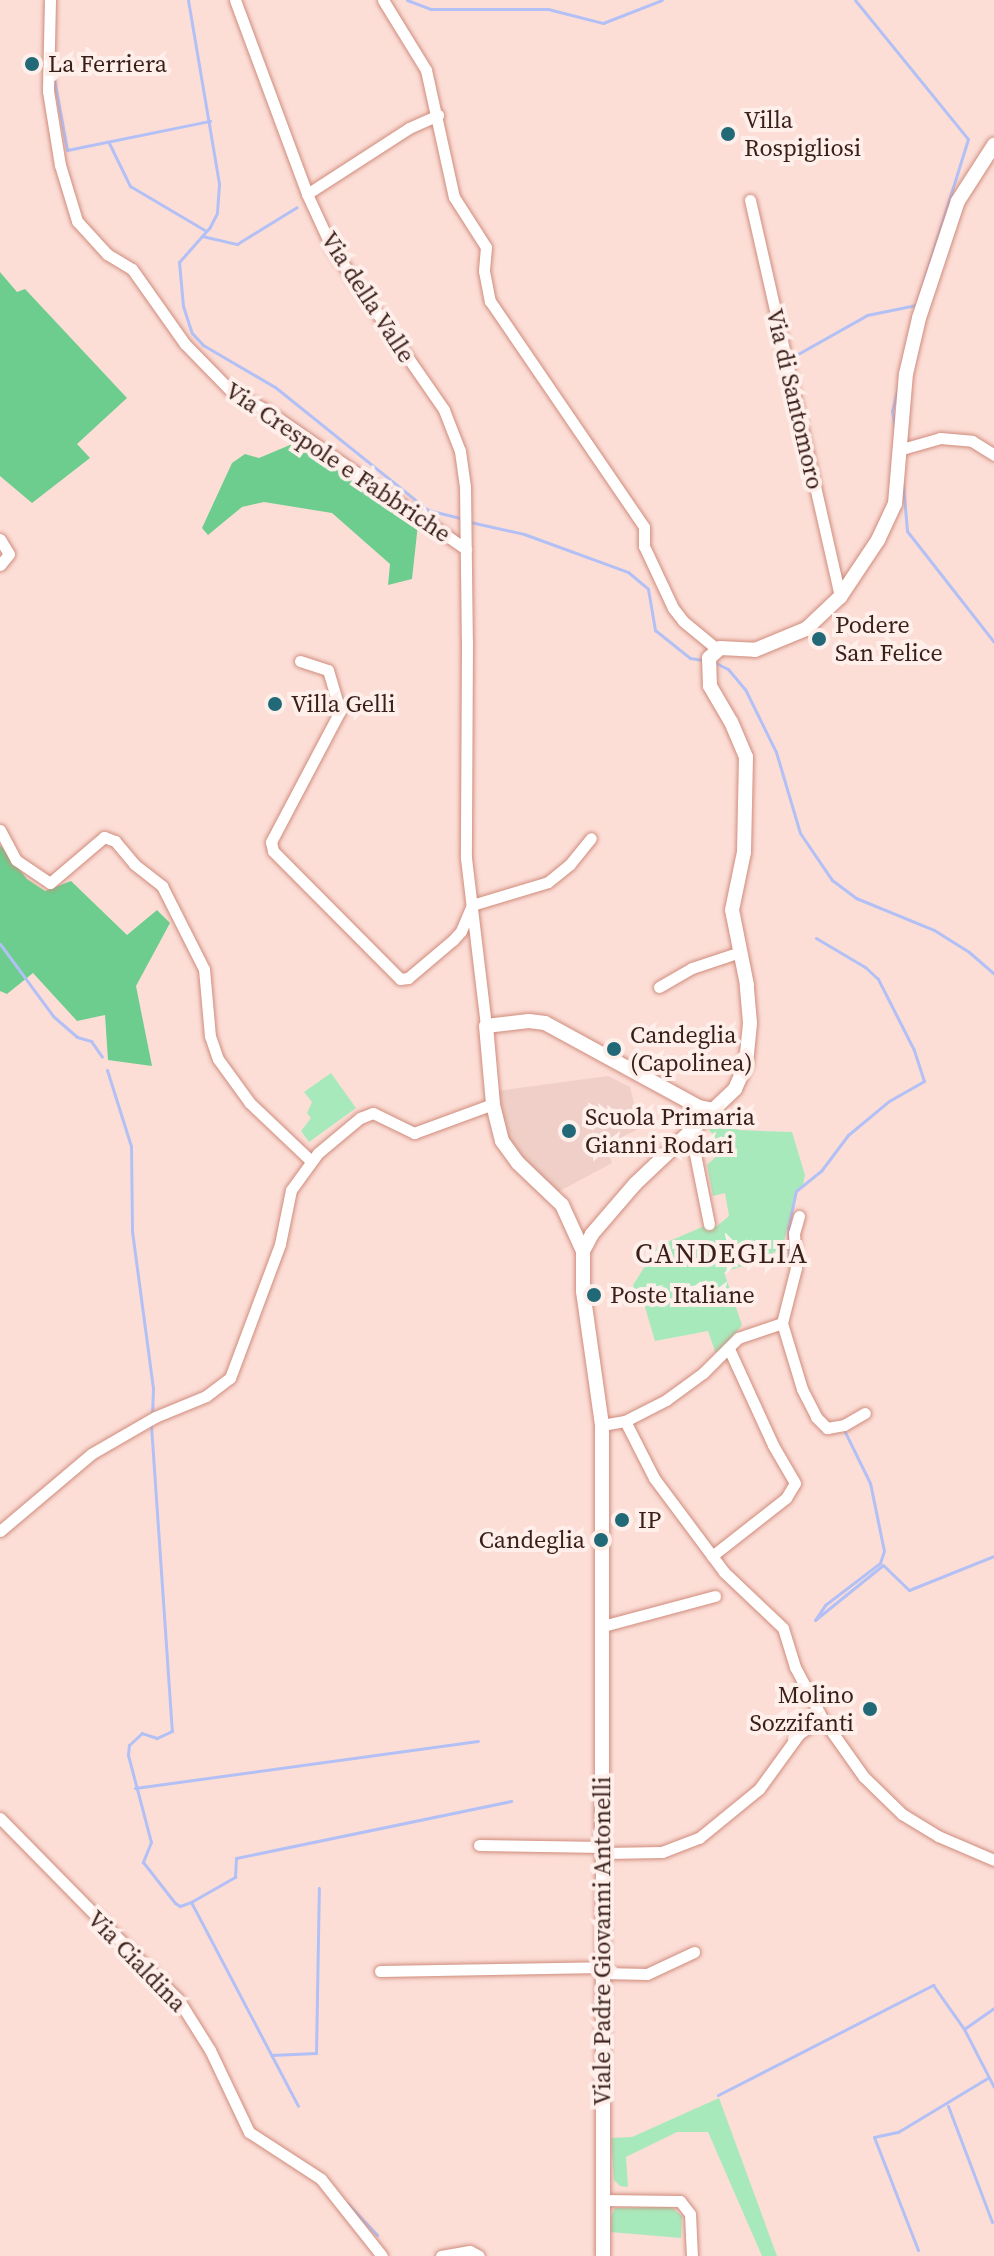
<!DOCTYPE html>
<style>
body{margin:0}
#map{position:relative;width:994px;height:2256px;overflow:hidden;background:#fcded7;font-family:"Source Serif 4",serif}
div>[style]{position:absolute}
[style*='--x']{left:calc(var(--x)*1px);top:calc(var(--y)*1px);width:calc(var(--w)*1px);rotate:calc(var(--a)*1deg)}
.built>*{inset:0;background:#efcfc7}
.green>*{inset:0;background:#a8e9bc}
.forest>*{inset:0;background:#6dcd8e}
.stream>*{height:3px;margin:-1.5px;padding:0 1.5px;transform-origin:1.5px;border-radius:1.5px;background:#b2c0f5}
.roads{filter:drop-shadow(0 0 2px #d08c7c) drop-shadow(0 0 2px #d08c7c)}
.minor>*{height:11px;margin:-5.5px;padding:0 5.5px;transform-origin:5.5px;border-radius:5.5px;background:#fff}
.major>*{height:14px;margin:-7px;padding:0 7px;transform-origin:7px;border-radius:7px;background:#fff}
.dots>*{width:22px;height:22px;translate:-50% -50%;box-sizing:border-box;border:4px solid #feefeb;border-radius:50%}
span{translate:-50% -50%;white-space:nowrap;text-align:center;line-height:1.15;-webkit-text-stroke:8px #feefeb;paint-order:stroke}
.poi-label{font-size:24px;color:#3a1f19}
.left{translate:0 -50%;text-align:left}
.right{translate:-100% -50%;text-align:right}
.street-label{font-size:24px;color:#3a1f19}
.quarter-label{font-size:28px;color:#3a1f19;letter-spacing:2px}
</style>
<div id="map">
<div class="built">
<i style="clip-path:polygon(608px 1076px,630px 1087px,640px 1128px,606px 1145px,612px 1163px,558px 1192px,512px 1147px,504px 1128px,497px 1091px)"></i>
</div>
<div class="green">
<i style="clip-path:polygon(331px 1073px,356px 1108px,309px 1142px,301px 1131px,311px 1118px,307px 1113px,312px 1102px,304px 1092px)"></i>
<i style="clip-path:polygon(726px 1109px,738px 1130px,792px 1132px,805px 1175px,803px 1185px,795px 1194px,783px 1246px,765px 1259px,724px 1272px,742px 1325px,717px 1357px,708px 1331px,655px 1341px,641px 1294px,636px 1295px,633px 1285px,658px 1246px,709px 1224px,717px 1226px,729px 1216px,725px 1193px,713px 1196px,707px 1165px,724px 1149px,706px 1126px)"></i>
<i style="clip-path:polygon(719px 2098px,777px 2256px,762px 2256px,708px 2132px,677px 2132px,626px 2157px,628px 2187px,620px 2186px,614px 2180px,611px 2138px,632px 2137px)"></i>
<i style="clip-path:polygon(671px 2207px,682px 2216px,681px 2238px,610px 2232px,611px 2216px,615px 2208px)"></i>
</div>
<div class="forest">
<i style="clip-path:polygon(0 272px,17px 292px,25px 289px,127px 398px,77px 444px,90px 458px,32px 503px,0 476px)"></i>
<i style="clip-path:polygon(297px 442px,418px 524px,412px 579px,388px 585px,390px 564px,332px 513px,264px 502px,242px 507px,208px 535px,202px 528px,232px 463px,245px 454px,259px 458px)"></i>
<i style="clip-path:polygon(0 845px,27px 879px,45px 891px,71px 881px,127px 935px,157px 910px,170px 923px,136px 986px,152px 1066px,108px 1060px,105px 1015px,77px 1021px,33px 973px,7px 994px,0 991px)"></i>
</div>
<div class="stream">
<i style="--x:188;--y:0;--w:187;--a:80.4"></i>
<i style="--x:219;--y:184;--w:29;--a:94"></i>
<i style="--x:217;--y:213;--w:16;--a:117"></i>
<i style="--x:210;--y:227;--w:47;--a:131.5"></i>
<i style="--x:179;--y:262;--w:44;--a:84.8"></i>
<i style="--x:183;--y:306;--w:28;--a:72"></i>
<i style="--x:192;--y:333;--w:16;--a:47"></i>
<i style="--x:203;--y:345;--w:83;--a:30.3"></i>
<i style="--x:275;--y:387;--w:196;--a:38.8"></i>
<i style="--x:428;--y:510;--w:36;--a:14"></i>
<i style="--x:407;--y:0;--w:25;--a:21"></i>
<i style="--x:430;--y:9;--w:118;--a:0"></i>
<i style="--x:548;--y:9;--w:57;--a:14.3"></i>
<i style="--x:603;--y:23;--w:63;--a:-21.3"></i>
<i style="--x:855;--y:0;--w:179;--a:50.9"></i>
<i style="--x:968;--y:139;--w:169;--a:107.3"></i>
<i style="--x:54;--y:57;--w:22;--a:90"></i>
<i style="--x:54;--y:79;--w:72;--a:79.6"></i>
<i style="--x:67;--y:150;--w:146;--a:-11.5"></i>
<i style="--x:109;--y:143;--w:48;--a:64"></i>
<i style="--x:130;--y:186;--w:88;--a:30.6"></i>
<i style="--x:202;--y:236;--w:36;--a:13"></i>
<i style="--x:237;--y:244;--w:70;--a:-31.7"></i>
<i style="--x:789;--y:359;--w:90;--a:-29.4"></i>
<i style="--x:867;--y:315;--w:50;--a:-11.5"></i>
<i style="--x:895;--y:429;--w:18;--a:-99"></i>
<i style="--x:892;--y:411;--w:30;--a:-76"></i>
<i style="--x:903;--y:484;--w:47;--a:85.1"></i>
<i style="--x:907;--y:531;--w:141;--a:51.9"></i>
<i style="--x:470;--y:522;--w:55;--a:12.5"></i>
<i style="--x:524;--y:534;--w:111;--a:20.1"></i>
<i style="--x:628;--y:572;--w:26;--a:40"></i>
<i style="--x:648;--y:589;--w:42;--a:80.3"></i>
<i style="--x:655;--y:630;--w:45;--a:38.7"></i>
<i style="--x:690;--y:658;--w:12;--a:9"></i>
<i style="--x:714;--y:662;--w:16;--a:27"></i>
<i style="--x:728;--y:669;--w:26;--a:50"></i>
<i style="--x:745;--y:689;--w:70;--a:63.8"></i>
<i style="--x:776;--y:752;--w:84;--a:73.5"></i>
<i style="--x:800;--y:833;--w:57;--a:55.8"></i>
<i style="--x:832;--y:880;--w:30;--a:37"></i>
<i style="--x:856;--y:898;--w:84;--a:22.3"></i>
<i style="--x:934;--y:930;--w:41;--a:32.2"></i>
<i style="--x:969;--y:952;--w:33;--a:41"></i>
<i style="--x:0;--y:944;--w:89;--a:53.6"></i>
<i style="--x:53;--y:1016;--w:32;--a:41"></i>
<i style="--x:77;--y:1037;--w:15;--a:16"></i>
<i style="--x:91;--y:1041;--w:19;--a:55"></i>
<i style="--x:107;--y:1070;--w:80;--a:72.5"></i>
<i style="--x:131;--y:1146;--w:85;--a:89.3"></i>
<i style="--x:132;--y:1231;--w:158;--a:82.4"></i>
<i style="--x:153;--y:1388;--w:25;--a:92"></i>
<i style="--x:789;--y:1257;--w:29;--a:-92"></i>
<i style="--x:788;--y:1228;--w:38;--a:-78"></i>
<i style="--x:796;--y:1191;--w:32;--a:-39"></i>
<i style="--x:821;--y:1171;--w:45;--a:-53.1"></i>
<i style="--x:848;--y:1135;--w:53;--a:-39.7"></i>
<i style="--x:889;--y:1101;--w:40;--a:-29.7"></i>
<i style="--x:924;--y:1081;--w:33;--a:-108"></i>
<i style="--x:914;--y:1050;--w:80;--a:-116.9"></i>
<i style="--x:878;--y:979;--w:18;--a:-137"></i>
<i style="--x:865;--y:967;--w:57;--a:-149.4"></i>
<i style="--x:151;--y:1425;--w:307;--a:86.1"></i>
<i style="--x:172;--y:1731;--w:17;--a:155"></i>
<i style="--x:157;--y:1738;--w:16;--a:-162"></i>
<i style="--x:142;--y:1733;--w:18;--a:137"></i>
<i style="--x:129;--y:1745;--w:10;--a:96"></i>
<i style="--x:128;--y:1755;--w:90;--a:75.2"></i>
<i style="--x:151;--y:1842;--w:22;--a:112"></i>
<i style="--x:143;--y:1862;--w:52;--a:52"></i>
<i style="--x:175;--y:1903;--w:6;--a:31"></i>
<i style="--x:180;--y:1906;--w:12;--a:-20"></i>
<i style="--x:191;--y:1902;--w:51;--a:-29.6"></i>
<i style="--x:235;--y:1877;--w:19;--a:-87"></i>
<i style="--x:236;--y:1858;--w:281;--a:-11.7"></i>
<i style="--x:815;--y:1620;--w:18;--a:-56"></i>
<i style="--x:825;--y:1605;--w:69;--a:-37.4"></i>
<i style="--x:880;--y:1563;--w:13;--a:-72"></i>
<i style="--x:884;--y:1551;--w:69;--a:-101.6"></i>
<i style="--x:870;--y:1483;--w:57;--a:-116.1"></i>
<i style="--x:815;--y:1620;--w:87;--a:-39"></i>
<i style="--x:883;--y:1565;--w:36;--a:44"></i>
<i style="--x:909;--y:1590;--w:92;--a:-21.8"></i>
<i style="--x:135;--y:1788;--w:346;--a:-7.8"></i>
<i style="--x:191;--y:1902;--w:230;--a:62.3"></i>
<i style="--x:964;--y:2029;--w:37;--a:-35"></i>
<i style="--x:271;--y:2055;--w:45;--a:-2.5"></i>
<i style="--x:316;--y:2053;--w:165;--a:-89"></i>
<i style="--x:718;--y:2095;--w:242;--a:-27.1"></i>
<i style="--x:933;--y:1985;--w:54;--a:54.8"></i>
<i style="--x:964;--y:2029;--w:65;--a:62.7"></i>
<i style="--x:948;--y:2106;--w:124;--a:69.2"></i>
<i style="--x:347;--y:2203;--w:44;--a:46.8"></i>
<i style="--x:918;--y:2250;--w:121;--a:-111.3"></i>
<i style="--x:874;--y:2137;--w:25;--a:-12"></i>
<i style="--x:898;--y:2132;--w:106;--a:-31.1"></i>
</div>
<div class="roads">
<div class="minor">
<i style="--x:50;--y:0;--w:91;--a:91.3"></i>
<i style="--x:48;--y:91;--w:75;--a:80.8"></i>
<i style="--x:60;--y:165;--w:59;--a:73.1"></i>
<i style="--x:77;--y:221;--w:45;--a:47.7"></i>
<i style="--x:107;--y:254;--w:29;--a:31"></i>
<i style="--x:132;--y:269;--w:92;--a:54.8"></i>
<i style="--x:185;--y:344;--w:69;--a:45.6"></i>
<i style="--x:233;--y:393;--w:36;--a:27"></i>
<i style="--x:265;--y:409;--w:245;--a:34.9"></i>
<i style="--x:235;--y:0;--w:207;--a:69.6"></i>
<i style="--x:307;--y:194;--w:60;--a:65.2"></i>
<i style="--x:332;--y:248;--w:197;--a:55.3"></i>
<i style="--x:444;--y:410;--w:44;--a:68.7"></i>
<i style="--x:460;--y:451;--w:36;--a:82"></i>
<i style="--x:465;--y:487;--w:154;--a:89.3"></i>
<i style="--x:467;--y:641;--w:217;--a:90.3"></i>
<i style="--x:466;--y:858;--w:169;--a:83.2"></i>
<i style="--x:383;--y:0;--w:82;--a:58.4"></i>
<i style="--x:426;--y:70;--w:130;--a:77.6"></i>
<i style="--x:454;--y:197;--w:59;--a:57.4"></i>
<i style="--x:486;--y:247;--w:24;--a:95"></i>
<i style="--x:484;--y:271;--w:31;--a:79"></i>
<i style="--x:490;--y:301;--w:273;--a:55.7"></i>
<i style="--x:644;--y:527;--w:19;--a:90"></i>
<i style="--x:644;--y:546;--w:68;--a:64.9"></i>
<i style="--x:673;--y:608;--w:16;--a:52"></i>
<i style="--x:683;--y:621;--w:44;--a:39.5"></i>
<i style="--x:307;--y:194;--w:121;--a:-32.9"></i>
<i style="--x:409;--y:128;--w:32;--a:-24"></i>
<i style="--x:750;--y:200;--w:407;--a:77.2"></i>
<i style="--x:902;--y:449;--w:40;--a:-16"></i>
<i style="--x:940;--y:438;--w:32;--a:5"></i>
<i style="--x:972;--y:441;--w:26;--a:32"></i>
<i style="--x:0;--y:539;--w:17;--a:59"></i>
<i style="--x:9;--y:554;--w:14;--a:129"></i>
<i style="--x:300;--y:661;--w:29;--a:18"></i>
<i style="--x:328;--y:670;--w:43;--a:73.7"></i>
<i style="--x:340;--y:711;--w:148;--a:117.8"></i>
<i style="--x:271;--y:842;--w:9;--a:77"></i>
<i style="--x:273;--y:851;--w:180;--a:45.2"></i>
<i style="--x:400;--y:979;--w:8;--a:-7"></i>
<i style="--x:408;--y:978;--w:59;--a:-40.2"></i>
<i style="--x:453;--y:940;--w:12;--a:-48"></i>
<i style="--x:461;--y:931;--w:28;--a:-67"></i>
<i style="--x:472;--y:905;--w:79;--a:-16.8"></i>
<i style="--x:548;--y:882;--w:28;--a:-39"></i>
<i style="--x:570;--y:864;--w:33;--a:-51"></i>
<i style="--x:0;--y:830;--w:34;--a:62"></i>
<i style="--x:16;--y:860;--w:41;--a:34.1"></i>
<i style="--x:50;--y:883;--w:71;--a:-40.4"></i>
<i style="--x:104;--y:837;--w:12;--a:20"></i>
<i style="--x:115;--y:841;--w:30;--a:50"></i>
<i style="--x:134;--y:864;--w:36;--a:38"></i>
<i style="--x:162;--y:886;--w:93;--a:63.2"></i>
<i style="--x:204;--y:969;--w:67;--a:84.9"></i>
<i style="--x:210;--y:1036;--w:24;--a:71"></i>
<i style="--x:218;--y:1059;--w:54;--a:54"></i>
<i style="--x:250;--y:1103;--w:83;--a:43.5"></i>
<i style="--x:659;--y:987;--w:38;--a:-30"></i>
<i style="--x:692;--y:968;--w:51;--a:-18.4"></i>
<i style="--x:690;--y:1129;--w:97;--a:78.7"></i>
<i style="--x:799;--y:1216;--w:18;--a:106"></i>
<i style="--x:794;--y:1233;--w:35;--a:87"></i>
<i style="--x:796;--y:1268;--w:57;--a:104.3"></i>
<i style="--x:782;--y:1323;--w:69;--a:73.1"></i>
<i style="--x:802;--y:1389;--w:31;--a:63"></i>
<i style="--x:816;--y:1417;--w:16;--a:45"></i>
<i style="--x:827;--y:1428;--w:17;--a:-10"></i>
<i style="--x:844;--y:1425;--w:24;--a:-30"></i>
<i style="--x:625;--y:1421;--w:64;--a:63"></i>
<i style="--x:654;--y:1478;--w:117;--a:53.3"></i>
<i style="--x:724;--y:1572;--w:81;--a:43.5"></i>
<i style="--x:783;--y:1628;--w:41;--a:72.9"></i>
<i style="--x:795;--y:1667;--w:58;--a:62.1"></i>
<i style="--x:822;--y:1718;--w:72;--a:54.6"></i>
<i style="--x:864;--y:1777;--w:53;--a:44.2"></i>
<i style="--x:902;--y:1814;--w:42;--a:31.4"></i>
<i style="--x:938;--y:1836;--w:61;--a:23.2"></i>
<i style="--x:602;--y:1425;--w:23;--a:-10"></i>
<i style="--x:625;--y:1421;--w:46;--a:-27.1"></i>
<i style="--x:666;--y:1400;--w:46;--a:-36.1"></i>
<i style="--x:703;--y:1373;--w:49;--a:-45"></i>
<i style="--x:738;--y:1338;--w:46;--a:-18.8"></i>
<i style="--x:0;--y:1531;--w:119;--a:-40.2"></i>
<i style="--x:91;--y:1454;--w:74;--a:-30"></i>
<i style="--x:155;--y:1417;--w:55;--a:-22.4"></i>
<i style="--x:206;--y:1396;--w:30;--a:-37"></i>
<i style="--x:230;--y:1378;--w:143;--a:-69.5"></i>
<i style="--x:280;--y:1244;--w:55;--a:-78.5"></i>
<i style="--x:291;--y:1190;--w:46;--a:-53.9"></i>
<i style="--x:318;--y:1153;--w:55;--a:-39.8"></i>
<i style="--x:360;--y:1118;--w:14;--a:-21"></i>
<i style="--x:373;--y:1113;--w:46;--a:26"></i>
<i style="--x:414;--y:1133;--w:84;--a:-20.2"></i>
<i style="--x:712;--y:1556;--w:94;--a:-38.1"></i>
<i style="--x:786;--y:1498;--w:17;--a:-59"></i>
<i style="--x:795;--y:1483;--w:44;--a:-120.1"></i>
<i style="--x:773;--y:1445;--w:106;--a:-114.6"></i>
<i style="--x:603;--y:1626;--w:116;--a:-15"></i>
<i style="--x:0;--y:1818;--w:254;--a:45.5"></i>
<i style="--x:178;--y:1999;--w:60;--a:57.9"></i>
<i style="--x:210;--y:2050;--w:91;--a:64.6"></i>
<i style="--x:249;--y:2132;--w:86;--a:33.1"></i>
<i style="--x:321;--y:2179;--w:98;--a:51.6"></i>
<i style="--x:479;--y:1845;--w:124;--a:0.9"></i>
<i style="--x:604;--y:1853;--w:58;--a:-1"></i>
<i style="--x:662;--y:1852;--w:40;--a:-21"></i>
<i style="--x:699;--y:1838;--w:77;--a:-39.2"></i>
<i style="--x:759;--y:1789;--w:68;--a:-54"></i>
<i style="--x:799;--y:1734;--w:28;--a:-35"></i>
<i style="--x:380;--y:1971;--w:222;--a:-1"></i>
<i style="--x:602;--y:1973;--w:45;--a:1.3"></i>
<i style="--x:647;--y:1974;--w:52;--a:-25.1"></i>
<i style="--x:603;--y:2200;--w:77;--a:0.7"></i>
<i style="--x:680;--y:2201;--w:16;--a:52"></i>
<i style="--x:690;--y:2214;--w:42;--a:87.3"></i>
<i style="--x:441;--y:2256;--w:29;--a:-10"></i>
<i style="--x:470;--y:2251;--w:10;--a:29"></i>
</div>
<div class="major">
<i style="--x:583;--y:1251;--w:19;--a:-62"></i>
<i style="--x:592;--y:1234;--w:66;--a:-49.3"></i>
<i style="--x:635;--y:1184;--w:138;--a:-43.5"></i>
<i style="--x:735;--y:1089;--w:27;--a:-66"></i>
<i style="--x:746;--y:1064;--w:41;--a:-84.4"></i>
<i style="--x:750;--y:1023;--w:38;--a:-95"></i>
<i style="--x:747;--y:985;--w:76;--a:-101.3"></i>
<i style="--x:732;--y:910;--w:59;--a:-78.3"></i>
<i style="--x:744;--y:852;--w:95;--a:-88.8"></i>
<i style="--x:746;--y:757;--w:38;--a:-113"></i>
<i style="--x:731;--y:722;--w:42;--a:-120.3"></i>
<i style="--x:710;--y:686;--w:28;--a:-92"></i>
<i style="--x:709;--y:658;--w:15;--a:-42"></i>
<i style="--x:720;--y:648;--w:35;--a:3"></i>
<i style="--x:755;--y:650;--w:55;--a:-22.4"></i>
<i style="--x:806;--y:629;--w:47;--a:-43.3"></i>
<i style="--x:840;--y:597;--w:69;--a:-56.3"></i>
<i style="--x:878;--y:540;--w:40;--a:-65"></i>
<i style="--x:895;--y:504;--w:130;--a:-85.2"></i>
<i style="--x:906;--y:374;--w:57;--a:-76.9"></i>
<i style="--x:919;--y:318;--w:123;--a:-71.6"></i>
<i style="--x:958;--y:201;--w:67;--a:-57.3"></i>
<i style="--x:603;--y:2256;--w:831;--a:-90.07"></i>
<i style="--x:602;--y:1425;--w:135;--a:-98.1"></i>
<i style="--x:583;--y:1291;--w:40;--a:-90"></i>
<i style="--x:583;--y:1251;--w:51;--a:-114.5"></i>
<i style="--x:562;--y:1205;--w:61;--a:-136.3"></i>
<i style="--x:518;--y:1163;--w:27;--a:-126"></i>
<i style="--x:502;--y:1141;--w:38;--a:-104"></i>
<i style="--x:493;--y:1104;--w:78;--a:-95.1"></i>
<i style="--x:486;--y:1026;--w:43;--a:-6.6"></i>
<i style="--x:529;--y:1021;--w:16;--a:7"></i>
<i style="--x:545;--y:1023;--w:175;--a:28.6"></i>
<i style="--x:699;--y:1107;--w:14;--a:12"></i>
</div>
</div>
<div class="dots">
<i style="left:32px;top:64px;background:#226978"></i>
<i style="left:728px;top:134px;background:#226978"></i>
<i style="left:819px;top:639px;background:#226978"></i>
<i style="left:275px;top:704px;background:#226978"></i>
<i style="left:614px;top:1049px;background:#226978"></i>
<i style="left:569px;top:1131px;background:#226978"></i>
<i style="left:594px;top:1295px;background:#226978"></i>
<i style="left:622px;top:1520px;background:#226978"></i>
<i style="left:601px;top:1540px;background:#226978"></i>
<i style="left:870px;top:1709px;background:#226978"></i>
</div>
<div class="poi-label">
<span class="left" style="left:48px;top:64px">La Ferriera</span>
<span class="left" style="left:744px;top:134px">Villa<br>Rospigliosi</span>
<span class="left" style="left:835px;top:639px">Podere<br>San Felice</span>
<span class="left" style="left:291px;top:704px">Villa Gelli</span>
<span class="left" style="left:630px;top:1049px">Candeglia<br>(Capolinea)</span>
<span class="left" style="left:585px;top:1131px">Scuola Primaria<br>Gianni Rodari</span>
<span class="left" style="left:610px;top:1295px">Poste Italiane</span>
<span class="left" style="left:638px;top:1520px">IP</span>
<span class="right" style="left:585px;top:1540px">Candeglia</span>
<span class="right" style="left:854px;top:1709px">Molino<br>Sozzifanti</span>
</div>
<div class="street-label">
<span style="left:368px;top:297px;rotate:57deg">Via della Valle</span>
<span style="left:795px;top:399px;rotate:77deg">Via di Santomoro</span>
<span style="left:338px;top:462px;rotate:34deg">Via Crespole e Fabbriche</span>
<span style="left:602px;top:1941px;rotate:-90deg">Viale Padre Giovanni Antonelli</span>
<span style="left:137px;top:1961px;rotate:46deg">Via Cialdina</span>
</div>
<div class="quarter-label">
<span style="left:722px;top:1253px">CANDEGLIA</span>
</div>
</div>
